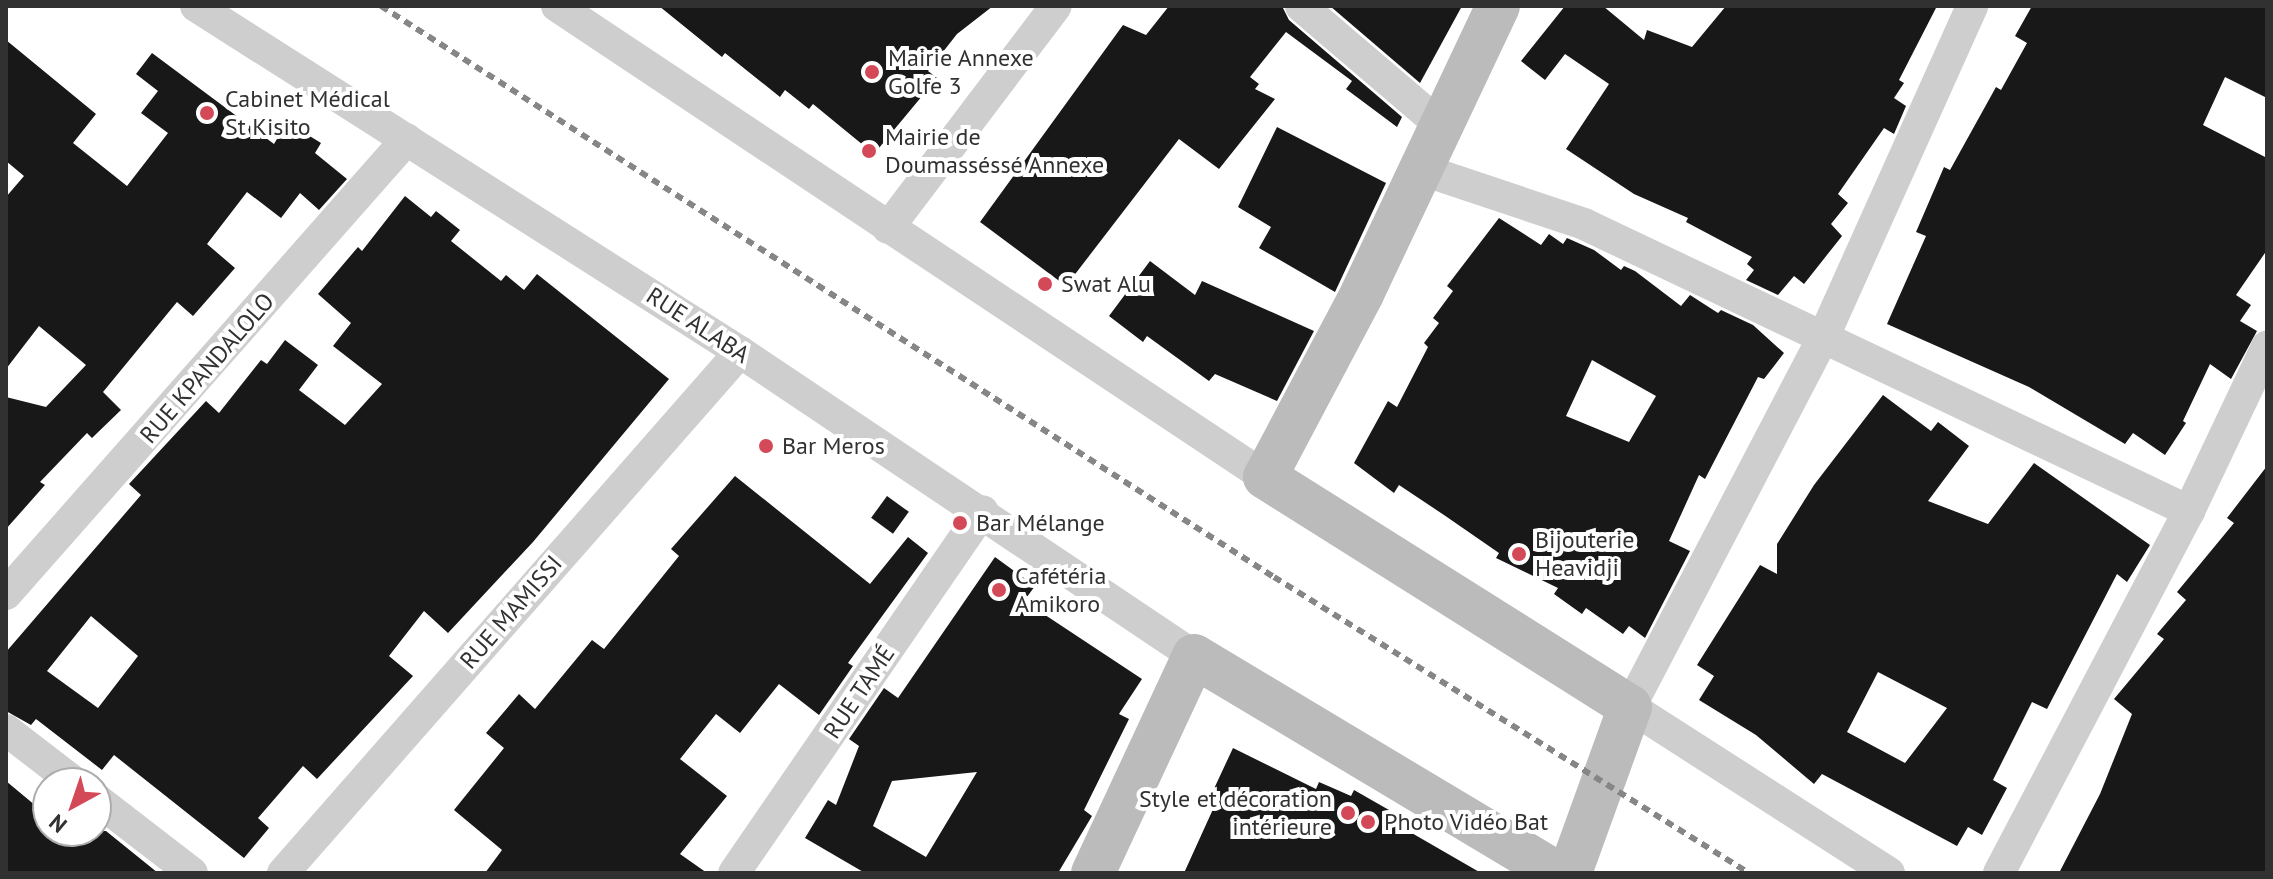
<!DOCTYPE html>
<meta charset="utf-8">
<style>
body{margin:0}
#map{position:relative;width:2273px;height:879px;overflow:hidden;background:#fff;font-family:"PT Sans",sans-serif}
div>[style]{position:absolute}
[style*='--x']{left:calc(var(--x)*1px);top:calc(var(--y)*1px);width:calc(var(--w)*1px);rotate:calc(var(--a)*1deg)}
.building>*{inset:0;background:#181818;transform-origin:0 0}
.street>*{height:32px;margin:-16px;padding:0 16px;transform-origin:16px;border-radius:16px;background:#cecece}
.secondary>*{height:44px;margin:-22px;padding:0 22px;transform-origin:22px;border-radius:22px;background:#bbb}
.rail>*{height:6px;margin-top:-3px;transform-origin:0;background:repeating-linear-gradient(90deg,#868686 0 8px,transparent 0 14px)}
.dots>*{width:22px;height:22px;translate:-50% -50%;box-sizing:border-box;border:4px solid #fff;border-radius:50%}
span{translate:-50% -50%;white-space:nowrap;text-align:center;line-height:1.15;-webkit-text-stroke:8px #fff;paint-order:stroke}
.poi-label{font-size:24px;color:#313131}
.left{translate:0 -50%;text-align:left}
.right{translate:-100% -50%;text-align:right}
.street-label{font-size:24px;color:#313131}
.frame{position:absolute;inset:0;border:8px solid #313131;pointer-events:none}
.north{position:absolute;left:32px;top:767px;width:80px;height:80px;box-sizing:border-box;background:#fff;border:2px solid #adadad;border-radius:50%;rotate:220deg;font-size:22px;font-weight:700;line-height:32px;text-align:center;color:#313131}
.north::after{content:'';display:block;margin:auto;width:28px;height:36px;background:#d34957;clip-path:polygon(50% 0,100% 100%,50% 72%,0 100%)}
</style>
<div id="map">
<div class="building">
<i style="clip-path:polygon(659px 6px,993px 6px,957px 34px,928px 71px,937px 78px,874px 154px,813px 104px,809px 109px,785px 90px,780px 97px,725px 53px,722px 57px)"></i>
<i style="clip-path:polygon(1169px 6px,1282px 6px,1289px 20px,1402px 117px,1397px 127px,1346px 89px,1352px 81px,1286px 32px,1250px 77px,1259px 84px,1255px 89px,1275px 99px,1219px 169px,1179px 139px,1066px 286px,980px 222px,1123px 25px,1146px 35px)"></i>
<i style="clip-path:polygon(1330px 6px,1462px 6px,1420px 83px)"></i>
<i style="clip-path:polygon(1565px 6px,1603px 6px,1644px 40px,1647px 30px,1692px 47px,1726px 6px,1937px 6px,1899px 80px,1904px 83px,1894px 98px,1906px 106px,1894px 134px,1884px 128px,1838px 194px,1848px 203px,1831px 224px,1842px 236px,1804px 284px,1794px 276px,1778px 295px,1746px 280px,1754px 270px,1747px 264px,1752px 257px,1686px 222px,1688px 218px,1634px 194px,1566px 149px,1609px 84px,1565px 54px,1545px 80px,1521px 61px)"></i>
<i style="clip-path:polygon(2032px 6px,2267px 6px,2267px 98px,2225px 77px,2203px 125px,2267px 158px,2267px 250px,2236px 295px,2251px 305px,2240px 321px,2257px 331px,2231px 379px,2210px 364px,2183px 421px,2186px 423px,2165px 455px,2133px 433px,2125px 444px,2029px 387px,1887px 324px,1926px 236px,1916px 232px,1944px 167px,1950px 170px,1996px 87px,2001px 90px,2027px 43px,2015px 36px)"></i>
<i style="clip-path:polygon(6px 40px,96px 114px,73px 143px,127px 186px,168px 133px,141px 113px,158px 91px,136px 74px,152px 53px,274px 144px,287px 122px,321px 143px,315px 153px,347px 179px,319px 210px,300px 193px,281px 218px,247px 192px,207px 244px,235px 268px,193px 316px,177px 302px,103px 392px,121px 410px,92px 438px,87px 433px,40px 482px,45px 485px,6px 529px,6px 397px,46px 407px,86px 365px,39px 326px,6px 369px,6px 197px,24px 176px,6px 161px)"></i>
<i style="clip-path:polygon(1277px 127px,1386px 183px,1335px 292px,1259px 248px,1271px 227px,1238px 207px)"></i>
<i style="clip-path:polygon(evenodd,405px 196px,431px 217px,436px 211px,460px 230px,451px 241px,501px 281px,506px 275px,524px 290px,537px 274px,669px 379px,533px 542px,448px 633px,424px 611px,389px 656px,413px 676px,317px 779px,303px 766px,258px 818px,269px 828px,244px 858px,114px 755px,102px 770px,36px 719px,31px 725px,6px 711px,6px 652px,141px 495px,129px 484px,206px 401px,219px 413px,261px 360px,267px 364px,285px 340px,318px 365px,299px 390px,345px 425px,382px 384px,333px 346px,351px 323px,318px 294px,358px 247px,362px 251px,405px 196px,91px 616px,138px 656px,98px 708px,47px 671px,91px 616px)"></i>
<i style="clip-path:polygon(evenodd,1499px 218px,1541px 245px,1549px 234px,1563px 244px,1567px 238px,1594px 250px,1621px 270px,1624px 266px,1635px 271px,1681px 306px,1690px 295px,1718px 313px,1721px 310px,1753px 325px,1784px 353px,1764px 379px,1758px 377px,1705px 479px,1699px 475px,1669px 541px,1690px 551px,1645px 638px,1629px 626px,1623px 634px,1586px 608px,1582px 614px,1554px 594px,1558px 588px,1496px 558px,1499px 553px,1444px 515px,1399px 485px,1394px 493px,1354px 463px,1388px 401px,1397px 407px,1428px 347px,1424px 343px,1439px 323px,1433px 318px,1453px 291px,1447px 286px,1499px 218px,1592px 360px,1656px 396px,1629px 442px,1566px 416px,1592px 360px)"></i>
<i style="clip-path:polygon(1150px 261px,1195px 295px,1202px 281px,1314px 331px,1277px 401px,1215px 374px,1209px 381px,1147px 336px,1143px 342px,1109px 316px)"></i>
<i style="clip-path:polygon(evenodd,1883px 395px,1931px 431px,1938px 422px,1969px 446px,1928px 501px,1988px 524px,2034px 463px,2150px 545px,2127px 582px,2117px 574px,2047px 709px,2032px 702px,1993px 780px,2007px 788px,1982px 835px,1968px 827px,1957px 846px,1822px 774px,1814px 784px,1756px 735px,1699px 700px,1714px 676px,1697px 665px,1760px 565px,1777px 574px,1777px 544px,1814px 485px,1883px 395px,1878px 672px,1947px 708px,1905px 763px,1847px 732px,1878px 672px)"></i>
<i style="clip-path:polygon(2267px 466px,2267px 873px,2059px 873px,2100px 794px,2132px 714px,2114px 699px,2164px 639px,2157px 634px,2186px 600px,2177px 592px,2234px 523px,2227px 518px)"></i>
<i style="clip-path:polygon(735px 476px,870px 584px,908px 537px,928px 553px,848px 663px,853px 666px,819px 715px,779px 684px,740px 733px,716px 714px,680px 759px,727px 796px,680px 854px,707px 873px,485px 873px,502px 850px,454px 810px,504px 748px,486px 733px,519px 694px,535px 709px,592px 640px,604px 649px,679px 556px,671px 549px)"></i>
<i style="left:887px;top:496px;width:27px;height:27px;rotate:36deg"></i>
<i style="clip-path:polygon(evenodd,995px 557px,1035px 586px,1024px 601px,1142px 679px,1119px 714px,1129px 719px,1084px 810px,1092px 816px,1058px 873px,865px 873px,805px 838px,828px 800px,836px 805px,859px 746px,849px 739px,884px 688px,898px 698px,995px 557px,977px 772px,926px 857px,873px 826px,892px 781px,977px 772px)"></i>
<i style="clip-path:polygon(1233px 748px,1316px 789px,1319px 782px,1351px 796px,1354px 790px,1389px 810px,1384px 817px,1481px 873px,1184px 873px,1219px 796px,1212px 793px)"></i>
<i style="clip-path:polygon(6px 781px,48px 816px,48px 831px,106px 831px,158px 873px,6px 873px)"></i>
</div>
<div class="street">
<i style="--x:196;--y:6;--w:645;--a:32.46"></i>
<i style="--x:740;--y:352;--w:546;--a:33.81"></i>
<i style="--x:557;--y:6;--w:850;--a:33.63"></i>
<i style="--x:1301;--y:6;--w:182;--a:40.5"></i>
<i style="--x:1420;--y:169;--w:173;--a:18.5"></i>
<i style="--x:1584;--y:224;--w:670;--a:25.38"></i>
<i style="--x:888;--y:228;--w:278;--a:-52.9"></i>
<i style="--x:6;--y:594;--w:606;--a:-48.61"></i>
<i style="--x:6;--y:730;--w:87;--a:37.5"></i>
<i style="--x:96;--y:799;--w:121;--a:37.6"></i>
<i style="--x:283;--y:873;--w:693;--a:-48.74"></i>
<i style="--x:734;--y:873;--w:439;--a:-55.5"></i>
<i style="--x:1889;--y:873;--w:308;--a:-147.3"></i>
<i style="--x:1630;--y:707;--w:419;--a:-62.4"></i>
<i style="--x:1824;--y:336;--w:362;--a:-65.8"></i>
<i style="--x:1999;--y:873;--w:409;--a:-62.3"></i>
<i style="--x:2189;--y:511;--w:182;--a:-64.6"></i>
</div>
<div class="secondary">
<i style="--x:1498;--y:6;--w:318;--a:115.3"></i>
<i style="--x:1362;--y:294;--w:207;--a:117.9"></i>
<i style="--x:1265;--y:477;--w:431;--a:32.2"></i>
<i style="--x:1630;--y:707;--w:177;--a:109.9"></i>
<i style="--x:1093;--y:873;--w:239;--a:-65"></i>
<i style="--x:1194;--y:656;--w:423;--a:30.9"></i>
</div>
<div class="rail">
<i style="--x:381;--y:6;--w:1060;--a:32.6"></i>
<i style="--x:1274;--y:577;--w:560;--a:31.93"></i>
</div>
<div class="dots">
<i style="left:872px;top:72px;background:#d34957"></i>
<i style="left:207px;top:113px;background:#d34957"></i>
<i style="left:869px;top:151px;background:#d34957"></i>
<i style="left:1045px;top:284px;background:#d34957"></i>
<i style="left:766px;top:446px;background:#d34957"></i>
<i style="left:960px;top:523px;background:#d34957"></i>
<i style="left:1519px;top:554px;background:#d34957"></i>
<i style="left:999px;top:590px;background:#d34957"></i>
<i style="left:1348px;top:813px;background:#d34957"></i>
<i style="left:1368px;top:822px;background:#d34957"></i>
</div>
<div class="poi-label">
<span class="left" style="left:888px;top:72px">Mairie Annexe<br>Golfe 3</span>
<span class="left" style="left:225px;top:113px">Cabinet Médical<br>St Kisito</span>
<span class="left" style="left:885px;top:151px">Mairie de<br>Doumasséssé Annexe</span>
<span class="left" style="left:1061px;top:284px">Swat Alu</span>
<span class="left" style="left:782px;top:446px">Bar Meros</span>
<span class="left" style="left:976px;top:523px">Bar Mélange</span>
<span class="left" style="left:1535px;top:554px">Bijouterie<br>Heavidji</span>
<span class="left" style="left:1015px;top:590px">Cafétéria<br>Amikoro</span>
<span class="right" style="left:1332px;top:813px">Style et décoration<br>intérieure</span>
<span class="left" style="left:1384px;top:822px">Photo Vidéo Bat</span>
</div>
<div class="street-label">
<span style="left:698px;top:325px;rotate:33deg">RUE ALABA</span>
<span style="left:207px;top:368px;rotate:-49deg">RUE KPANDALOLO</span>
<span style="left:511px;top:612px;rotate:-49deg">RUE MAMISSI</span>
<span style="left:859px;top:692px;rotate:-56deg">RUE TAMÉ</span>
</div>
<div class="frame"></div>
<div class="north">N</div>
</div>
